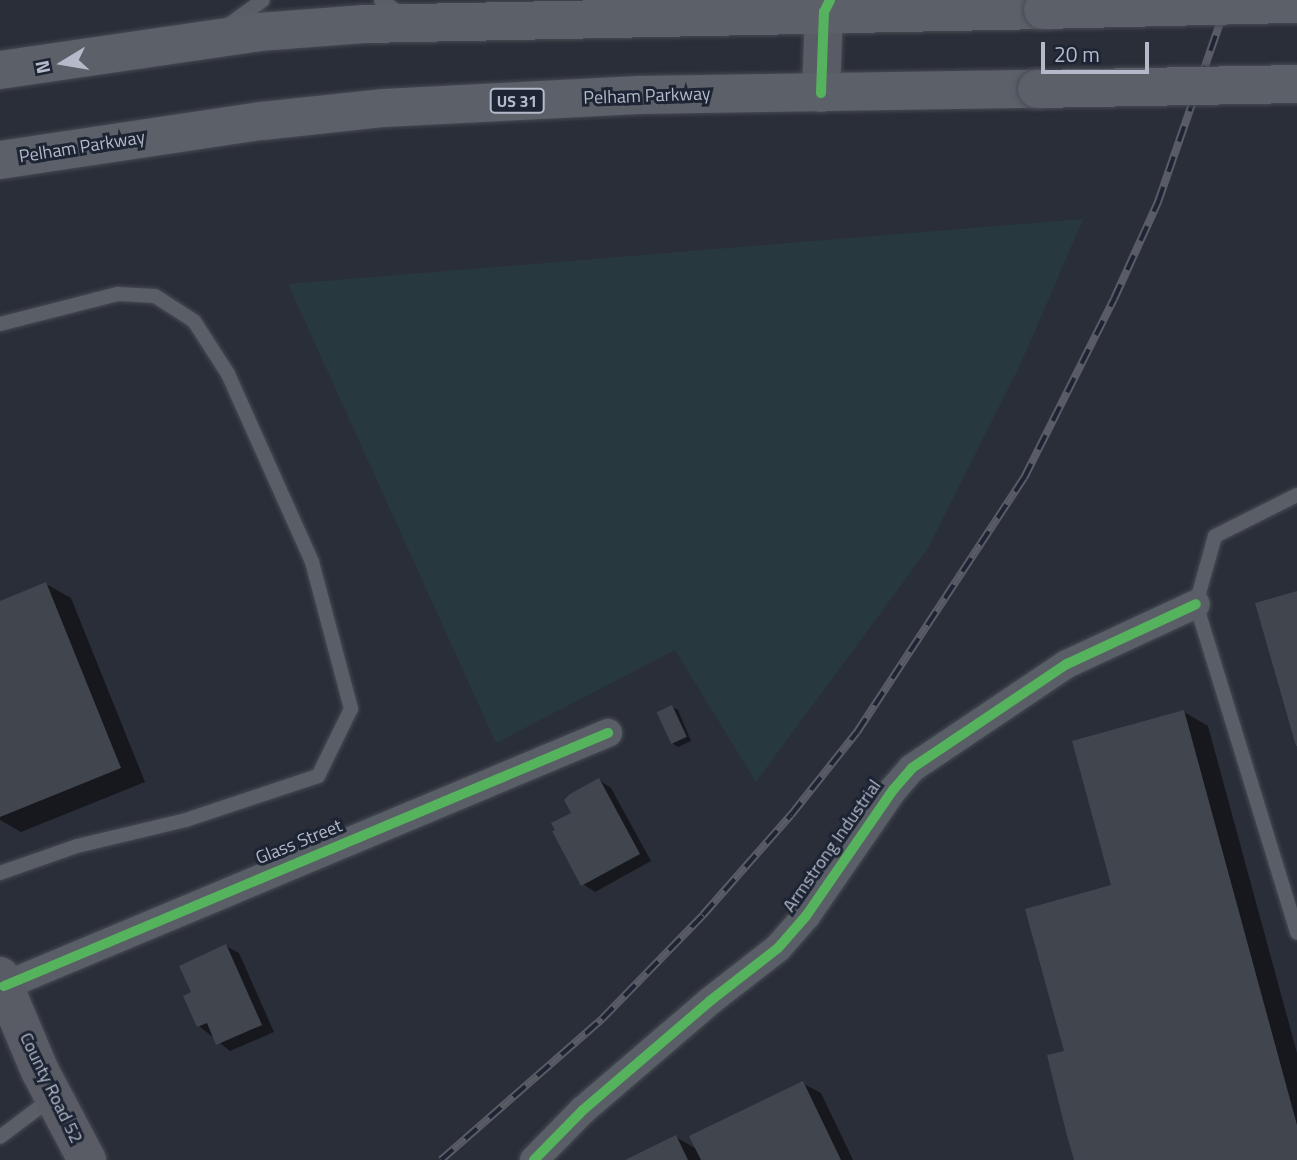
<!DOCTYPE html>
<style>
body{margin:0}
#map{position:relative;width:1297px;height:1160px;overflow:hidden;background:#2a2e38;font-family:"Titillium Web",sans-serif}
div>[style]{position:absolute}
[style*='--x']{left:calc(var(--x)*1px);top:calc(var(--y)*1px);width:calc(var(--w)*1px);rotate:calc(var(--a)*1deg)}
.green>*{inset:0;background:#27383e}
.shadow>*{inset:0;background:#0007}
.building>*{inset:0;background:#41454e;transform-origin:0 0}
.roads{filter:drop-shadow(0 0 2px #464a51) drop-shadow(0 0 2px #464a51)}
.lane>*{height:14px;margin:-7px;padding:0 7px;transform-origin:7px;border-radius:7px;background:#5a5e66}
.street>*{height:28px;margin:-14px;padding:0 14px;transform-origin:14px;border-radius:14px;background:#5a5e66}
.secondary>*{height:38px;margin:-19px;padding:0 19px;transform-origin:19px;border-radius:19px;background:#595c64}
.primary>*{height:38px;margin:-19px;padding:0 19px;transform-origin:19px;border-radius:19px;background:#5c6068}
.rail>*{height:8px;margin-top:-4px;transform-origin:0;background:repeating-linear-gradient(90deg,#1d2433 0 16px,#595c64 0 32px);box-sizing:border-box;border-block:2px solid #595c64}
.bridges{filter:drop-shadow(0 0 2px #484b55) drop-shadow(0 0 2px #484b55)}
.primary-bridge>*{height:38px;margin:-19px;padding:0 19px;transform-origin:19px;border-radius:19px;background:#5c6068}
.cycleway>*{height:10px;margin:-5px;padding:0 5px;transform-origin:5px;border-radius:5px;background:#56b35d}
span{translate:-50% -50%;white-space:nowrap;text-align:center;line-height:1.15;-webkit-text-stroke:6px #1d2433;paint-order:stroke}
.shield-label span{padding:2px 5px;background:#1d2433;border:2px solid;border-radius:5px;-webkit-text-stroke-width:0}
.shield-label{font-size:16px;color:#b4bac9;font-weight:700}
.street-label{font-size:18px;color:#b4bac9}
.north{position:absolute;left:28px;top:28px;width:70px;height:70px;-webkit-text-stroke:5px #1d2433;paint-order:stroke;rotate:259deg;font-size:19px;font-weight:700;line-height:28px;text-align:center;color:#b4bac9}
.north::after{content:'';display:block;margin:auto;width:24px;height:32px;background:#b4bac9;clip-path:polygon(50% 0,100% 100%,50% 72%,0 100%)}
.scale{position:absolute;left:1041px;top:42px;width:108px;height:32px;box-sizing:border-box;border:4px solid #b4bac9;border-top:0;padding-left:9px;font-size:21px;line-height:24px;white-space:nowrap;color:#b4bac9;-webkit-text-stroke:5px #1d2433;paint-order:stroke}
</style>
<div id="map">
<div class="green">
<i style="clip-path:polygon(1083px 219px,1022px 361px,927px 550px,756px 782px,675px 650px,496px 743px,288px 284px)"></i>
</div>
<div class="shadow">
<i style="clip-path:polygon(46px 584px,71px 598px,145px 782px,21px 832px,0 820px,0 603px)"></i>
<i style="clip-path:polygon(672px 707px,678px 710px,691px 741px,678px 747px,672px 743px)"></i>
<i style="clip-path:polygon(1184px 712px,1208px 726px,1297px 1053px,1297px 1160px,1076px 1160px,1066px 1052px,1113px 887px)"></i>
<i style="clip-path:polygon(599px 780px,611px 788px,651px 861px,595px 892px,583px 884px)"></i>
<i style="clip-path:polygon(226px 946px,239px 953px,274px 1032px,230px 1051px,199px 1026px,193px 993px)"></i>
<i style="clip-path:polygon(802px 1083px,821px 1093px,853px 1160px,629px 1160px,676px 1137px,698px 1150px)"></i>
</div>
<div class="building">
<i style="clip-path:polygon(46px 582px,121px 768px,0 817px,0 601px)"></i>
<i style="clip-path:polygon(1297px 591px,1297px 746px,1296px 746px,1255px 603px)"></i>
<i style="left:672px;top:705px;width:35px;height:17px;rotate:65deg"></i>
<i style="clip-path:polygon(1184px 710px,1297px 1125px,1297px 1160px,1074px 1160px,1066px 1132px,1047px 1055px,1064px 1051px,1025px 909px,1111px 885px,1072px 741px)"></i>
<i style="clip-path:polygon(599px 778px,640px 854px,581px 886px,552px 831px,555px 830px,551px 823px,571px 813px,564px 800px,570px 794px)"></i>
<i style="clip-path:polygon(226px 944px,262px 1025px,216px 1045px,207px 1023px,197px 1027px,183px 996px,191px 992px,179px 966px)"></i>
<i style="clip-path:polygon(803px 1081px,841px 1160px,701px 1160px,689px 1136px)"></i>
<i style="clip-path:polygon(676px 1135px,688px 1160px,625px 1160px)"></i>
</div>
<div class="roads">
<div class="lane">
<i style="--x:381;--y:0;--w:24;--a:35"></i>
<i style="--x:227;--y:26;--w:44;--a:-35.8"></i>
<i style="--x:0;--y:324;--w:122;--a:-14.3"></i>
<i style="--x:118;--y:294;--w:37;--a:3"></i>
<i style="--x:155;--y:296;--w:46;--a:32.7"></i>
<i style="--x:194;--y:321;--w:63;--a:57.3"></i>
<i style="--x:228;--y:374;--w:206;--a:65.9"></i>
<i style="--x:312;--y:562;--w:152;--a:75.1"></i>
<i style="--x:351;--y:709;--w:75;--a:116.2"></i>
<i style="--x:318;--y:776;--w:139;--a:161.6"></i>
<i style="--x:186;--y:820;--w:112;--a:166.6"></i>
<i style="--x:77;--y:846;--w:82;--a:160.7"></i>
<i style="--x:1297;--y:495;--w:92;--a:153.4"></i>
<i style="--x:1215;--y:536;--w:71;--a:105.6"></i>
<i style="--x:1196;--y:604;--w:344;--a:72.9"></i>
<i style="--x:0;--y:1137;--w:65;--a:-36.9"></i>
</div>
<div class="street">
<i style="--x:4;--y:986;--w:655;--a:-22.73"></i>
<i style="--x:534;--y:1160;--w:70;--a:-45.6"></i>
<i style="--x:583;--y:1110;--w:167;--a:-40.6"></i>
<i style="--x:710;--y:1001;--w:86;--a:-37.9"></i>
<i style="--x:778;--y:948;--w:43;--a:-48.8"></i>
<i style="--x:806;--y:916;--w:153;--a:-55.4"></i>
<i style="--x:893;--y:790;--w:29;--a:-49"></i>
<i style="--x:912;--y:768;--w:187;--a:-33.9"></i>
<i style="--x:1067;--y:664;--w:142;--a:-24.9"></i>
</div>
<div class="secondary">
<i style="--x:821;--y:93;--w:81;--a:-87.9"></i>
<i style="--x:824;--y:12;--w:13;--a:-63"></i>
<i style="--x:0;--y:976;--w:103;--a:67.2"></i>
<i style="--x:40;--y:1071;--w:101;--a:62.2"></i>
</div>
<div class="primary">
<i style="--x:0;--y:70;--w:262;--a:-8.3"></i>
<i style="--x:259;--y:32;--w:106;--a:-4.3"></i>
<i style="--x:365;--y:24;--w:678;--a:-1.18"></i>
<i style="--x:0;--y:160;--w:265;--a:-8.5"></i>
<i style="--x:262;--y:121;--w:123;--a:-6.1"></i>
<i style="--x:384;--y:108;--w:255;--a:-2.9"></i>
<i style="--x:639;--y:95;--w:398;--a:-0.9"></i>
</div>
</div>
<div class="rail">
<i style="--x:441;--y:1160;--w:214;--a:-41.2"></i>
<i style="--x:602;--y:1019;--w:145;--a:-45.8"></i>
<i style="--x:703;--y:915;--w:133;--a:-48.7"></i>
<i style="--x:791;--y:815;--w:106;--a:-51.5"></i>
<i style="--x:857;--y:732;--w:304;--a:-56.7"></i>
<i style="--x:1024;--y:478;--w:200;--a:-63.3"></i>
<i style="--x:1114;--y:299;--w:107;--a:-65.6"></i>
<i style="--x:1158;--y:202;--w:214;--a:-70.9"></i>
</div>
<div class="bridges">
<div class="primary-bridge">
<i style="--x:1043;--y:10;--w:254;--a:-1.4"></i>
<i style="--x:1037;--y:89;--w:260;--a:-1.1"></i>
</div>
</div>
<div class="cycleway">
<i style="--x:821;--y:93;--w:81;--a:-87.9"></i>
<i style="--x:824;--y:12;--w:13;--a:-63"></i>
<i style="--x:4;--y:986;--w:655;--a:-22.73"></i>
<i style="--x:534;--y:1160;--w:70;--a:-45.6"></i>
<i style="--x:583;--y:1110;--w:167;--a:-40.6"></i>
<i style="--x:710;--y:1001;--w:86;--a:-37.9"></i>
<i style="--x:778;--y:948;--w:43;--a:-48.8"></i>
<i style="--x:806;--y:916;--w:153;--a:-55.4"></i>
<i style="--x:893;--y:790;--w:29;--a:-49"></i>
<i style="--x:912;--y:768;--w:187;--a:-33.9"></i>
<i style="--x:1067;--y:664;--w:142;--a:-24.9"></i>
</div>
<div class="shield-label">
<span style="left:517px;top:101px">US 31</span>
</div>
<div class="street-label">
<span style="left:647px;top:96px;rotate:-2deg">Pelham Parkway</span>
<span style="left:82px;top:147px;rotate:-9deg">Pelham Parkway</span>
<span style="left:299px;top:842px;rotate:-22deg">Glass Street</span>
<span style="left:832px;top:846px;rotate:-55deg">Armstrong Industrial</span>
<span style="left:51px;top:1088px;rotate:64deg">County Road 52</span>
</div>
<div class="north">N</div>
<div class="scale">20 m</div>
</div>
